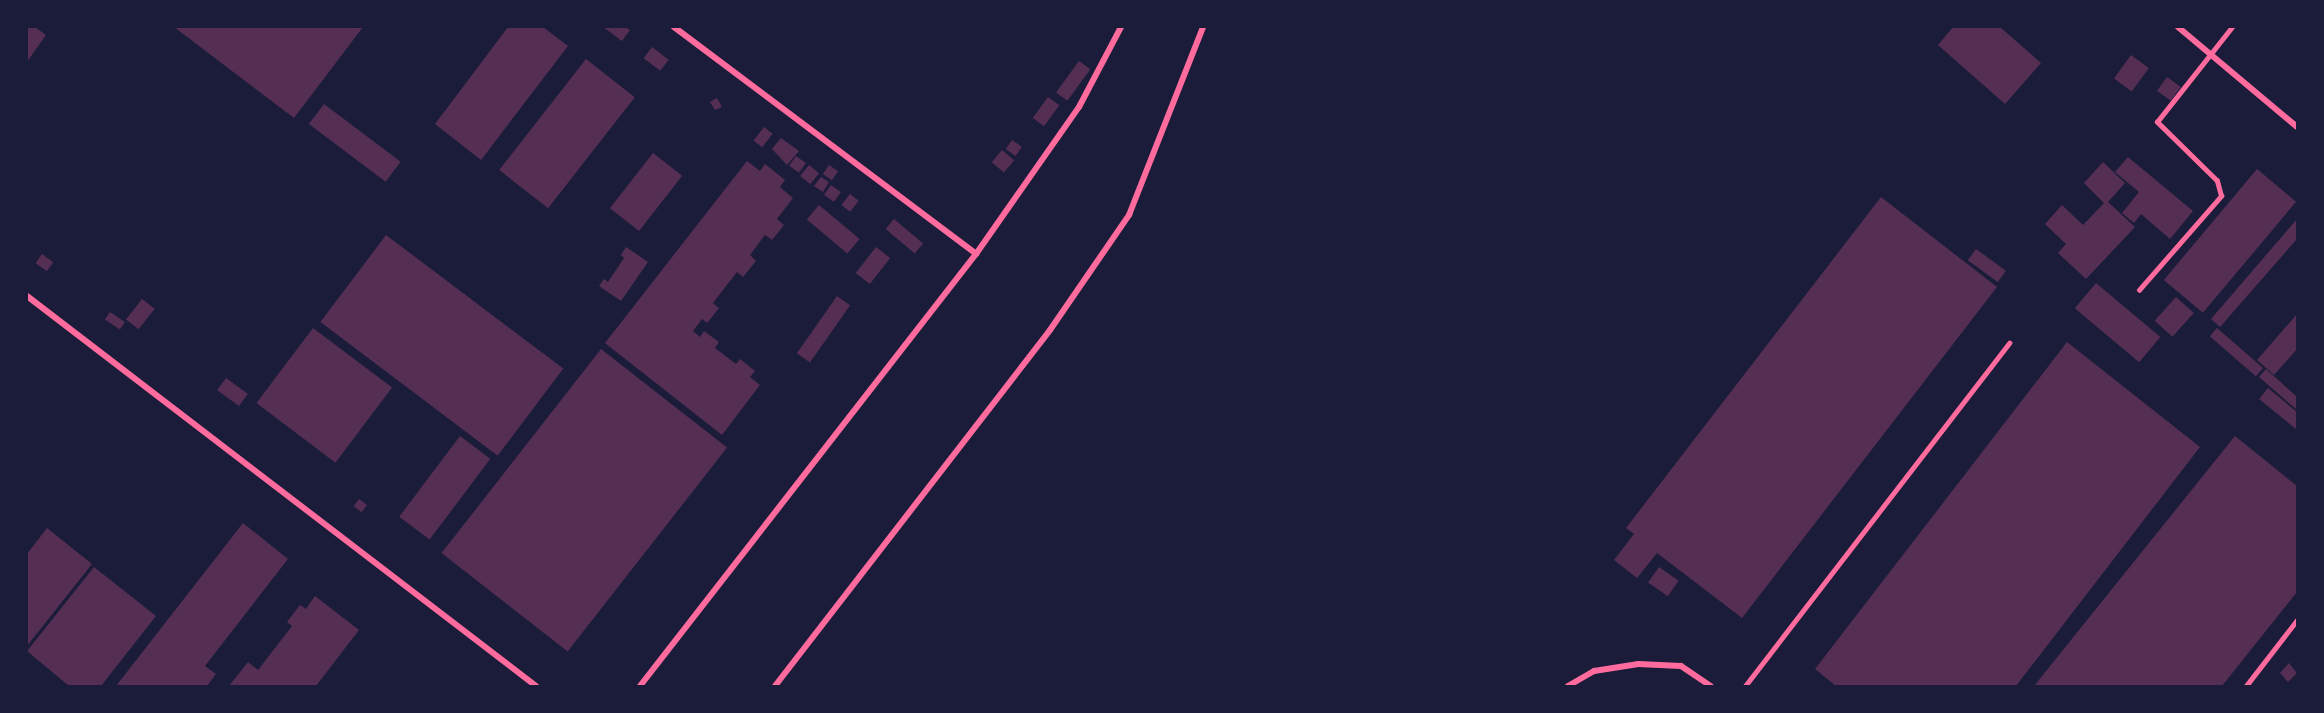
<!DOCTYPE html>
<style>
body{margin:0}
#map{position:relative;width:2324px;height:713px;overflow:hidden;background:#1b1b3a;font-family:Bitter,serif}
div>[style]{position:absolute}
[style*='--x']{left:calc(var(--x)*1px);top:calc(var(--y)*1px);width:calc(var(--w)*1px);rotate:calc(var(--a)*1deg)}
.building>*{inset:0;background:#542f53;transform-origin:0 0}
.service>*{height:4.5px;margin:-2.25px;padding:0 2.25px;transform-origin:2.25px;border-radius:2.25px;background:#ff6b9d}
.minor>*{height:6px;margin:-3px;padding:0 3px;transform-origin:3px;border-radius:3px;background:#ff6b9d}
span{translate:-50% -50%;white-space:nowrap;text-align:center;line-height:1.15;-webkit-text-stroke:4.5px #1b1b3a;paint-order:stroke}
.frame{position:absolute;inset:0;border:28px solid #1b1b3a;pointer-events:none}
</style>
<div id="map">
<div class="building">
<i style="clip-path:polygon(27px 27px,35px 27px,46px 35px,27px 62px)"></i>
<i style="clip-path:polygon(174px 27px,363px 27px,294px 118px)"></i>
<i style="clip-path:polygon(508px 27px,543px 27px,568px 46px,481px 160px,435px 124px)"></i>
<i style="clip-path:polygon(603px 27px,625px 27px,630px 30px,622px 41px)"></i>
<i style="clip-path:polygon(1953px 27px,2000px 27px,2041px 63px,2005px 104px,1938px 45px)"></i>
<i style="left:652px;top:47px;width:21px;height:14px;rotate:37deg"></i>
<i style="left:2131px;top:55px;width:22px;height:29px;rotate:36deg"></i>
<i style="left:586px;top:59px;width:62px;height:141px;rotate:38deg"></i>
<i style="left:1079px;top:61px;width:14px;height:39px;rotate:36deg"></i>
<i style="left:2167px;top:77px;width:17px;height:17px;rotate:36deg"></i>
<i style="left:1048px;top:97px;width:14px;height:26px;rotate:36deg"></i>
<i style="clip-path:polygon(717px 98px,722px 107px,715px 110px,710px 102px)"></i>
<i style="left:324px;top:104px;width:96px;height:25px;rotate:37deg"></i>
<i style="left:764px;top:127px;width:11px;height:17px;rotate:38deg"></i>
<i style="clip-path:polygon(781px 138px,799px 151px,787px 165px,772px 149px)"></i>
<i style="left:1012px;top:140px;width:12px;height:11px;rotate:35deg"></i>
<i style="left:1002px;top:150px;width:16px;height:16px;rotate:40deg"></i>
<i style="left:653px;top:153px;width:37px;height:70px;rotate:38deg"></i>
<i style="left:796px;top:156px;width:12px;height:12px;rotate:35deg"></i>
<i style="clip-path:polygon(2128px 157px,2193px 211px,2170px 239px,2141px 214px,2134px 223px,2122px 213px,2139px 192px,2115px 172px)"></i>
<i style="clip-path:polygon(747px 161px,760px 171px,765px 164px,785px 180px,780px 187px,793px 198px,777px 219px,784px 225px,772px 240px,765px 235px,750px 255px,756px 261px,743px 277px,737px 272px,713px 303px,719px 308px,707px 323px,702px 319px,693px 331px,700px 337px,704px 331px,719px 342px,715px 348px,736px 364px,740px 359px,755px 371px,750px 377px,760px 385px,722px 435px,605px 343px)"></i>
<i style="clip-path:polygon(2103px 162px,2125px 183px,2108px 202px,2135px 227px,2086px 279px,2058px 253px,2066px 244px,2045px 224px,2062px 205px,2083px 225px,2104px 203px,2084px 183px)"></i>
<i style="left:809px;top:165px;width:13px;height:14px;rotate:39deg"></i>
<i style="left:829px;top:165px;width:11px;height:11px;rotate:34deg"></i>
<i style="left:2257px;top:169px;width:51px;height:145px;rotate:40deg"></i>
<i style="clip-path:polygon(821px 177px,829px 182px,823px 192px,814px 186px)"></i>
<i style="left:831px;top:185px;width:12px;height:12px;rotate:35deg"></i>
<i style="left:850px;top:194px;width:11px;height:14px;rotate:38deg"></i>
<i style="clip-path:polygon(1881px 197px,1997px 287px,1742px 618px,1657px 553px,1637px 578px,1614px 560px,1634px 534px,1626px 528px)"></i>
<i style="left:819px;top:205px;width:53px;height:19px;rotate:40deg"></i>
<i style="left:894px;top:219px;width:38px;height:13px;rotate:40deg"></i>
<i style="clip-path:polygon(2297px 219px,2297px 239px,2220px 327px,2211px 319px)"></i>
<i style="left:386px;top:235px;width:222px;height:109px;rotate:37deg"></i>
<i style="clip-path:polygon(626px 247px,648px 262px,621px 301px,599px 286px,604px 279px,608px 282px,624px 258px,621px 255px)"></i>
<i style="left:876px;top:247px;width:18px;height:33px;rotate:38deg"></i>
<i style="left:1976px;top:249px;width:37px;height:14px;rotate:36deg"></i>
<i style="left:42px;top:254px;width:14px;height:11px;rotate:36deg"></i>
<i style="left:2096px;top:283px;width:84px;height:33px;rotate:40deg"></i>
<i style="left:837px;top:296px;width:16px;height:70px;rotate:35deg"></i>
<i style="left:2176px;top:297px;width:24px;height:32px;rotate:42deg"></i>
<i style="left:142px;top:299px;width:16px;height:26px;rotate:38deg"></i>
<i style="left:110px;top:312px;width:18px;height:9px;rotate:34deg"></i>
<i style="clip-path:polygon(2297px 314px,2297px 349px,2274px 375px,2257px 360px)"></i>
<i style="left:313px;top:328px;width:99px;height:94px;rotate:37deg"></i>
<i style="left:2217px;top:328px;width:61px;height:11px;rotate:41deg"></i>
<i style="clip-path:polygon(2067px 342px,2200px 447px,2016px 686px,1836px 686px,1815px 669px)"></i>
<i style="left:601px;top:349px;width:160px;height:259px;rotate:38deg"></i>
<i style="clip-path:polygon(2266px 369px,2297px 397px,2297px 410px,2259px 377px)"></i>
<i style="left:226px;top:378px;width:27px;height:15px;rotate:36deg"></i>
<i style="clip-path:polygon(2268px 388px,2297px 412px,2296px 429px,2259px 399px)"></i>
<i style="left:460px;top:436px;width:38px;height:101px;rotate:37deg"></i>
<i style="clip-path:polygon(2235px 436px,2297px 486px,2297px 592px,2222px 686px,2034px 686px)"></i>
<i style="left:359px;top:499px;width:10px;height:9px;rotate:37deg"></i>
<i style="clip-path:polygon(243px 523px,288px 559px,205px 666px,216px 674px,207px 686px,116px 686px)"></i>
<i style="clip-path:polygon(47px 528px,92px 564px,27px 646px,27px 554px)"></i>
<i style="clip-path:polygon(94px 567px,156px 616px,101px 686px,69px 686px,27px 651px)"></i>
<i style="left:1659px;top:567px;width:24px;height:19px;rotate:35deg"></i>
<i style="clip-path:polygon(315px 596px,359px 630px,316px 686px,229px 686px,248px 662px,258px 670px,292px 626px,287px 622px,300px 605px,306px 609px)"></i>
<i style="clip-path:polygon(2289px 663px,2297px 673px,2288px 682px,2280px 673px)"></i>
</div>
<div class="service">
<i style="--x:2139;--y:290;--w:125;--a:-48.9"></i>
<i style="--x:2221;--y:196;--w:16;--a:-105"></i>
<i style="--x:2217;--y:181;--w:84;--a:-135.5"></i>
<i style="--x:2157;--y:122;--w:121;--a:-51.7"></i>
<i style="--x:1745;--y:686;--w:433;--a:-52.4"></i>
<i style="--x:2246;--y:686;--w:83;--a:-52.3"></i>
</div>
<div class="minor">
<i style="--x:674;--y:27;--w:378;--a:36.9"></i>
<i style="--x:2178;--y:27;--w:155;--a:40"></i>
<i style="--x:27;--y:296;--w:641;--a:37.46"></i>
<i style="--x:640;--y:686;--w:547;--a:-52.13"></i>
<i style="--x:976;--y:254;--w:179;--a:-55"></i>
<i style="--x:1079;--y:107;--w:90;--a:-62.3"></i>
<i style="--x:775;--y:686;--w:450;--a:-52.3"></i>
<i style="--x:1050;--y:330;--w:140;--a:-55.5"></i>
<i style="--x:1129;--y:215;--w:202;--a:-68.5"></i>
<i style="--x:1568;--y:686;--w:30;--a:-30"></i>
<i style="--x:1594;--y:671;--w:45;--a:-9"></i>
<i style="--x:1638;--y:664;--w:43;--a:2.7"></i>
<i style="--x:1681;--y:666;--w:36;--a:34"></i>
</div>
<div class="frame"></div>
</div>
